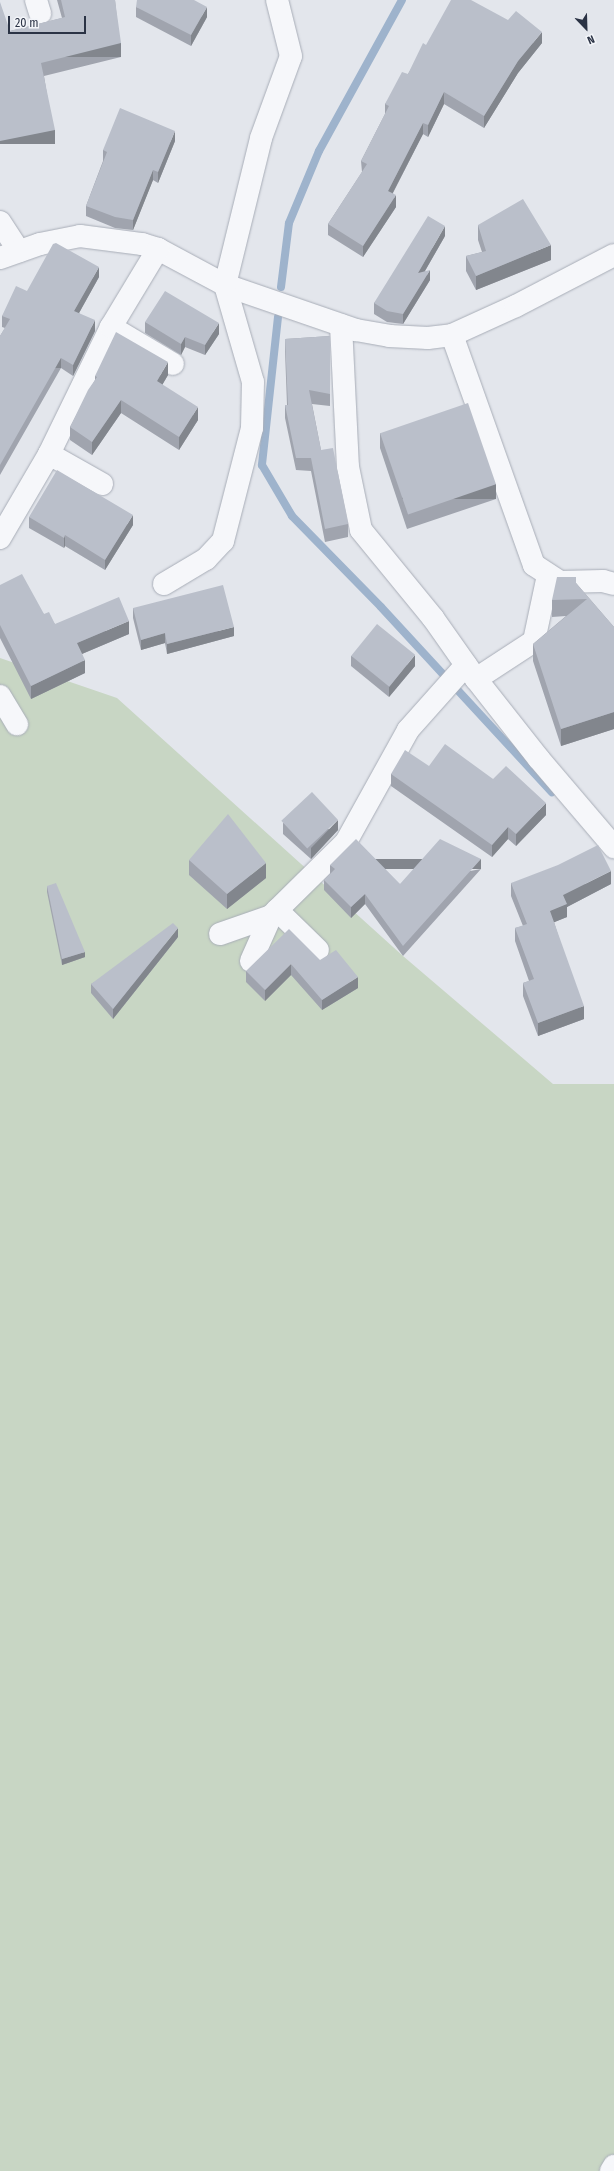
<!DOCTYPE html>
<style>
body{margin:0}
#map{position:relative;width:614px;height:2171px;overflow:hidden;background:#e3e6ec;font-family:"Fira Sans Condensed",sans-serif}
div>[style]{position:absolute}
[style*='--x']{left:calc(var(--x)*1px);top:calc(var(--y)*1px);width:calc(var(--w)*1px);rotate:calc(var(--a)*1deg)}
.green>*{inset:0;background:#c8d6c4}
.stream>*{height:8px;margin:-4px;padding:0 4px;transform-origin:4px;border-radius:4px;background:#9eb3cc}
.roads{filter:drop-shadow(0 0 1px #a8adb7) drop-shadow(0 0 1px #a8adb7)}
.minor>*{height:22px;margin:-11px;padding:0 11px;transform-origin:11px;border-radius:11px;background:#f6f7fa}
.wall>*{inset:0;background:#a0a4ae}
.shaded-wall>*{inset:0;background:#82868d;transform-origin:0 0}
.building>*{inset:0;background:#babfca;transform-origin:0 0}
span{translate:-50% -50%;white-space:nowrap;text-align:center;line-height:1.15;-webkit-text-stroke:3px #f3f5f9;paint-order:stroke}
.north{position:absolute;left:566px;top:8px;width:40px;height:40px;-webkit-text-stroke:3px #f3f5f9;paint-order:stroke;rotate:157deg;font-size:11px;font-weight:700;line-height:16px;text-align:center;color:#2b3345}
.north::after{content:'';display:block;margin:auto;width:14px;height:18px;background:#2b3345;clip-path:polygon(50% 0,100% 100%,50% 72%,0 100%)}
.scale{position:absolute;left:8px;top:16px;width:78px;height:18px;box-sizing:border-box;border:2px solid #2b3345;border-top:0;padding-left:5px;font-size:12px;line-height:14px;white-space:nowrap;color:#2b3345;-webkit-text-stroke:3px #f3f5f9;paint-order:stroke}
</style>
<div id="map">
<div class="green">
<i style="clip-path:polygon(0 658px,117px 698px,403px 956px,553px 1084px,614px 1084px,614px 2171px,0 2171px)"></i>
</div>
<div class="stream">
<i style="--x:281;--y:287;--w:64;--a:-82.9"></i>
<i style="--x:289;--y:223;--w:78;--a:-67.4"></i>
<i style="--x:319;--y:151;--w:172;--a:-61.2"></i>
<i style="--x:278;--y:317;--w:149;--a:96.2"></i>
<i style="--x:262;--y:465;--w:59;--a:59.5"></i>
<i style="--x:292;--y:516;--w:127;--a:45.6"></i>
<i style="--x:381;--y:607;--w:252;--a:47.3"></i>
</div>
<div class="roads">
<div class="minor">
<i style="--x:36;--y:0;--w:14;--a:73"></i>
<i style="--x:0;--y:222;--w:35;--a:57"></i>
<i style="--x:0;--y:258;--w:42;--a:-19.3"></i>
<i style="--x:40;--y:244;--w:41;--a:-11.3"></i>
<i style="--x:80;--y:236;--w:63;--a:7.4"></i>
<i style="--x:142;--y:244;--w:17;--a:17"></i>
<i style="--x:158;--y:249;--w:76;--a:28.2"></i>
<i style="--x:225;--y:285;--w:139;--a:19"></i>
<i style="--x:356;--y:330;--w:34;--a:10"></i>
<i style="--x:389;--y:336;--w:39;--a:3"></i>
<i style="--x:428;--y:338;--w:24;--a:-7"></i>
<i style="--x:452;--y:335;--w:70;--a:-24.4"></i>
<i style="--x:516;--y:306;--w:110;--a:-27.5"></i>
<i style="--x:341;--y:325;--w:142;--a:87.2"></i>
<i style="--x:348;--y:467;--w:64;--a:78.3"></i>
<i style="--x:361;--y:530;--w:114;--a:50.7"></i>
<i style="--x:433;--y:618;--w:75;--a:54.8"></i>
<i style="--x:476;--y:679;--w:102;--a:51.8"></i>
<i style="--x:539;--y:759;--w:116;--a:49.6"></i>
<i style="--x:111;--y:327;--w:72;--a:30.8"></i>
<i style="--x:452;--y:335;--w:244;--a:70.4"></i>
<i style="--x:534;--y:565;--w:31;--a:33"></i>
<i style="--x:560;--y:582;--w:43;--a:-1.3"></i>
<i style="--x:603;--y:581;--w:11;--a:15"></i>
<i style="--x:49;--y:454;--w:61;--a:29.5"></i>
<i style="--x:0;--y:538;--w:97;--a:-59.7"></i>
<i style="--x:49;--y:454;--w:141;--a:-64"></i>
<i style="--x:111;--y:327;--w:91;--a:-58.9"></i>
<i style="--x:164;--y:584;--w:49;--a:-30.8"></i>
<i style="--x:206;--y:559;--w:25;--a:-47"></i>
<i style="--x:223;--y:541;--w:117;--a:-75.6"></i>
<i style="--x:252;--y:428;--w:46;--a:-88.8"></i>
<i style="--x:253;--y:382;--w:101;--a:-106.1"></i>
<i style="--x:225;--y:285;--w:151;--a:-76.2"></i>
<i style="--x:261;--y:138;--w:87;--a:-69.9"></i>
<i style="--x:291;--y:56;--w:58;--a:-104"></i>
<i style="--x:476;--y:679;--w:69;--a:-33.2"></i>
<i style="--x:534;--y:641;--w:67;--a:-78"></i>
<i style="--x:0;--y:696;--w:33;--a:59"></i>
<i style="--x:277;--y:910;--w:57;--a:44.3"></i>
<i style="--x:220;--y:934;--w:54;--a:-19.4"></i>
<i style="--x:271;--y:916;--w:105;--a:-44.6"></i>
<i style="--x:346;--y:842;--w:128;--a:-61"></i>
<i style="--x:408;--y:730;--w:87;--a:-48.3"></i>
<i style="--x:251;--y:961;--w:49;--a:-66"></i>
<i style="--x:611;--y:2171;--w:6;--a:-59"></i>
</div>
</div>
<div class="wall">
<i style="clip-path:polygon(57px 0,115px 0,121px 57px,44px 76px,55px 144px,10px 31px,62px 18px)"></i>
<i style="clip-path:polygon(136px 7px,207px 17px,191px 46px,136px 17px)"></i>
<i style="clip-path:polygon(542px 43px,518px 73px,484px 128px,444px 104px,428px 137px,423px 134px,393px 193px,396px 207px,363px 257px,328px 235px,328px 224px,362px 172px,361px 161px,385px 114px,385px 104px,408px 74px,426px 45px)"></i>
<i style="clip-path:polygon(175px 141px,158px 183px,153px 180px,133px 230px,115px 228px,86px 216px,86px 206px,103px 161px,103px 150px)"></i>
<i style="clip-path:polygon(478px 225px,551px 260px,476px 290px,466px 271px,466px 256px,482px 252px,478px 240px)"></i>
<i style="clip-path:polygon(445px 236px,425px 271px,430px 280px,403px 324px,387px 322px,374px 314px,374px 303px)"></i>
<i style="clip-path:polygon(99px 277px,79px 313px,95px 331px,73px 376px,61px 368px,0 475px,0 336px,5px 328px,2px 327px,2px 316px,27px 291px)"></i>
<i style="clip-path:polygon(145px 322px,219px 334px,205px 355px,185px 347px,181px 355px,145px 333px)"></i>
<i style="clip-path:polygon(330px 336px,330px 406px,312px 404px,321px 450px,348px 524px,348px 537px,325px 542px,311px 471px,296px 470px,285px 418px,285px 405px,287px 405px,285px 351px,285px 339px)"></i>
<i style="clip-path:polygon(168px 375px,162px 385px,198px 420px,179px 450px,121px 413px,92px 455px,70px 440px,70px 427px,95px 380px,95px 376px)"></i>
<i style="clip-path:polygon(380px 433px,496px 499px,407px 529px,380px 448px)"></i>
<i style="clip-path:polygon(29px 517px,133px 525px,105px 570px,65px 546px,64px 548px,29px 528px)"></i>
<i style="clip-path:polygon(576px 583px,614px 627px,614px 729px,561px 746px,533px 661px,533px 644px,566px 616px,552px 617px,552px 600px)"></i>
<i style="clip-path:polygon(0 585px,44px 614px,55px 624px,129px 634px,82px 654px,85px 673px,31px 699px,0 638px)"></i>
<i style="clip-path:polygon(133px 608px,234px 636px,167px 654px,165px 643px,141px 650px,133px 618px)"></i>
<i style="clip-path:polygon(351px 656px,415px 666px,389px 697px,351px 666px)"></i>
<i style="clip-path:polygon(429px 766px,493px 779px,546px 815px,516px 846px,508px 839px,492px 857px,391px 786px,391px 774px)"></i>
<i style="clip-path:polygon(283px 823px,338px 830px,311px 859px,283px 834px)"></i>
<i style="clip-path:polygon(189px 860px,266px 878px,227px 909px,189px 875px)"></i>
<i style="clip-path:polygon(330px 865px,400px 884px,481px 869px,403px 956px,365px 904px,351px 918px,324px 890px,324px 880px,330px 874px)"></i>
<i style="clip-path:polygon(511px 883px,611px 884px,567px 907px,567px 917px,554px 922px,584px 1019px,538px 1036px,523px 996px,523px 983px,529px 981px,515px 941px,515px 928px,523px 926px,511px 896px)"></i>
<i style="clip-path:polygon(47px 886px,85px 957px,62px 965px,47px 892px)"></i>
<i style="clip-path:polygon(178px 937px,113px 1019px,91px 993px,91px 984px)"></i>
<i style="clip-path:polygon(320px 960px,358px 988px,322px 1010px,291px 975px,265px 1001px,246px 982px,246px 971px)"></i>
</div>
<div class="shaded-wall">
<i style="clip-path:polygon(207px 7px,207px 17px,191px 46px,191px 35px)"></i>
<i style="clip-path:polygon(542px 32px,542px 43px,518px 73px,484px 128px,484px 116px,518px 61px)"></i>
<i style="left:121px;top:43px;width:14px;height:82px;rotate:90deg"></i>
<i style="clip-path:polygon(444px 92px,444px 104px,428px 137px,428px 125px)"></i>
<i style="clip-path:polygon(423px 123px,423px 134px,388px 202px,388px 191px)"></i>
<i style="left:55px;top:130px;width:14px;height:56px;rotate:90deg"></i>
<i style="clip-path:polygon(175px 131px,175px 141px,158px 183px,158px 172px)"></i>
<i style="clip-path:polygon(153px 170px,153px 180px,133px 230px,133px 220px)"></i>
<i style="clip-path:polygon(396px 195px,396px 207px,363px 257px,363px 246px)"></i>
<i style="clip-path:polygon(445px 226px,445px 236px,418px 283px,418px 273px)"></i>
<i style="clip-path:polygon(551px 245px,551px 260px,476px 290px,476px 276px)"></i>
<i style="clip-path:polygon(99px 267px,99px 277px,74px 322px,74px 311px)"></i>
<i style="clip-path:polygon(430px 270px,430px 280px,403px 324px,403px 314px)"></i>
<i style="clip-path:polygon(95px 320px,95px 331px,73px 376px,73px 365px)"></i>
<i style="clip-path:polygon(219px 323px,219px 334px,205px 355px,205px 345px)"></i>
<i style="clip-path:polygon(185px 337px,185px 347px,181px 355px,181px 344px)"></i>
<i style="left:61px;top:358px;width:10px;height:123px;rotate:90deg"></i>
<i style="clip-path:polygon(168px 362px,168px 375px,157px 394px,157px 381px)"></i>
<i style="clip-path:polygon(121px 400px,121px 413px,92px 455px,92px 442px)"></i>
<i style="clip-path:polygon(198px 407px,198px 420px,179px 450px,179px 437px)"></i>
<i style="left:496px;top:484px;width:15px;height:94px;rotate:90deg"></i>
<i style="clip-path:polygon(133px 515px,133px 525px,105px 570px,105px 560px)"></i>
<i style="clip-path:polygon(65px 535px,65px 546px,64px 548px,64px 538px)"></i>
<i style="clip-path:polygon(129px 621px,129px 634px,77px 656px,77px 643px)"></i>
<i style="clip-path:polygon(234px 627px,234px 636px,167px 654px,167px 644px)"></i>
<i style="clip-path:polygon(165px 633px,165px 643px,141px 650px,141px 640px)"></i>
<i style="clip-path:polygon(415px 655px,415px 666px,389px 697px,389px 687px)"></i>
<i style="clip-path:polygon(85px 660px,85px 673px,31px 699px,31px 686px)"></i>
<i style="clip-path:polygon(614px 712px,614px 729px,561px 746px,561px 729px)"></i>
<i style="clip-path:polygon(546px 803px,546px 815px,516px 846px,516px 834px)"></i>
<i style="clip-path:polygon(338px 820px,338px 830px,311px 859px,311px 848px)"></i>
<i style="clip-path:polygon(508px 827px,508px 839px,492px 857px,492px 845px)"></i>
<i style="left:481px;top:859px;width:10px;height:117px;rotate:90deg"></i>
<i style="clip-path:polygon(266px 863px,266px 878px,227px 909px,227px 894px)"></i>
<i style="clip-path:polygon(611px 871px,611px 884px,567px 907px,567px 917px,550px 924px,550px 911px,563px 895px)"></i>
<i style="clip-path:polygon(365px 894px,365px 904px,351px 918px,351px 907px)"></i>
<i style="clip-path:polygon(178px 928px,178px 937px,113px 1019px,113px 1009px)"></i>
<i style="clip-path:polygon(85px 952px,85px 957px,62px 965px,62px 959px)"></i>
<i style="clip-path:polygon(291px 964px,291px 975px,265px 1001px,265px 990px)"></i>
<i style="clip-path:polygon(358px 977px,358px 988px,322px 1010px,322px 1000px)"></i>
<i style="clip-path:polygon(584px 1006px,584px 1019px,538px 1036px,538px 1023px)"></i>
</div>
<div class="building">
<i style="clip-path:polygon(61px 0,115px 0,121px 43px,41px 63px,55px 130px,0 141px,0 2px,10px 31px,65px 17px)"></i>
<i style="clip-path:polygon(137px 0,194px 0,207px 7px,191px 35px,136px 7px)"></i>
<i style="clip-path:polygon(451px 0,471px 0,508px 20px,516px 11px,542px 32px,518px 61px,484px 116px,444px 92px,428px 125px,423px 123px,388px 191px,396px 195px,363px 246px,328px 224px,367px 164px,361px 161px,389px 106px,385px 104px,402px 72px,408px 74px,423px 43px,426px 45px)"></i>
<i style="clip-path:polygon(120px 108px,175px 131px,158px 172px,153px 170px,133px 220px,115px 217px,86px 206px,107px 152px,103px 150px)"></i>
<i style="clip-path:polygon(523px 199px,551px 245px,476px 276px,466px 256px,486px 251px,478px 225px)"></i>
<i style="clip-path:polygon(428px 216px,445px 226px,418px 273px,430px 270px,403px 314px,387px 311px,374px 303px)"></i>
<i style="clip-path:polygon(56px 243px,99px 267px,74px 311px,95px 320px,73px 365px,61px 358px,0 465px,0 336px,10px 319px,2px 316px,16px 286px,27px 291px,53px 244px)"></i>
<i style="clip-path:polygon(165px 291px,219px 323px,205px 345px,185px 337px,181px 344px,145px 322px)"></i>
<i style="clip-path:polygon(116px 332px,168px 362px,157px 381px,198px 407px,179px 437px,121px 400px,92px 442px,70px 427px,88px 390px,97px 377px,95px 376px)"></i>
<i style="clip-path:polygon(330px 336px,330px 394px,309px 390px,321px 450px,333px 448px,348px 524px,325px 529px,311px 458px,296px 458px,285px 405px,288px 405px,285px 339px)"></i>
<i style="left:468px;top:403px;width:86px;height:93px;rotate:71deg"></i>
<i style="clip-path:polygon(57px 470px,133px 515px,105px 560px,65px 535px,64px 538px,29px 517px)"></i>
<i style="clip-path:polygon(22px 574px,44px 614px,49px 612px,55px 624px,119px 597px,129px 621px,77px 643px,85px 660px,31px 686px,0 625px,0 585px)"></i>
<i style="clip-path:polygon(557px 577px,576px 577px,576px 583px,614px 627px,614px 712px,561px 729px,533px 644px,587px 599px,552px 600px)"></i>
<i style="clip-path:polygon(223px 585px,234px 627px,167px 644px,165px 633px,141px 640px,133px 608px)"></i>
<i style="left:377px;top:624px;width:49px;height:41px;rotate:39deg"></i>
<i style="clip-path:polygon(445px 744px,493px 779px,506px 766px,546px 803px,516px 834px,508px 827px,492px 845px,391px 774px,405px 750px,429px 766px)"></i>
<i style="left:312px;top:792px;width:38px;height:42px;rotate:47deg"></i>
<i style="clip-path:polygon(228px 814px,266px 863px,227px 894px,189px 860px)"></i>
<i style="clip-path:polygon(356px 839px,400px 884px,440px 839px,481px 859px,403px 946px,365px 894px,351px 907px,324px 880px,335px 869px,330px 865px)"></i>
<i style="clip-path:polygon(598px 845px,611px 871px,563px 895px,567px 904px,550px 911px,584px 1006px,538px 1023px,523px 983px,534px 979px,515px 928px,527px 924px,511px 883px,558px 865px)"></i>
<i style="clip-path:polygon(56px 883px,85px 952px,62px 959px,47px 886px)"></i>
<i style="clip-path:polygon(173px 923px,178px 928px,113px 1009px,91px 984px)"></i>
<i style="clip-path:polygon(289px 929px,320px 960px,336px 950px,358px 977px,322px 1000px,291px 964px,265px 990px,246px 971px)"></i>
</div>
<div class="north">N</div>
<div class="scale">20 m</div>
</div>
